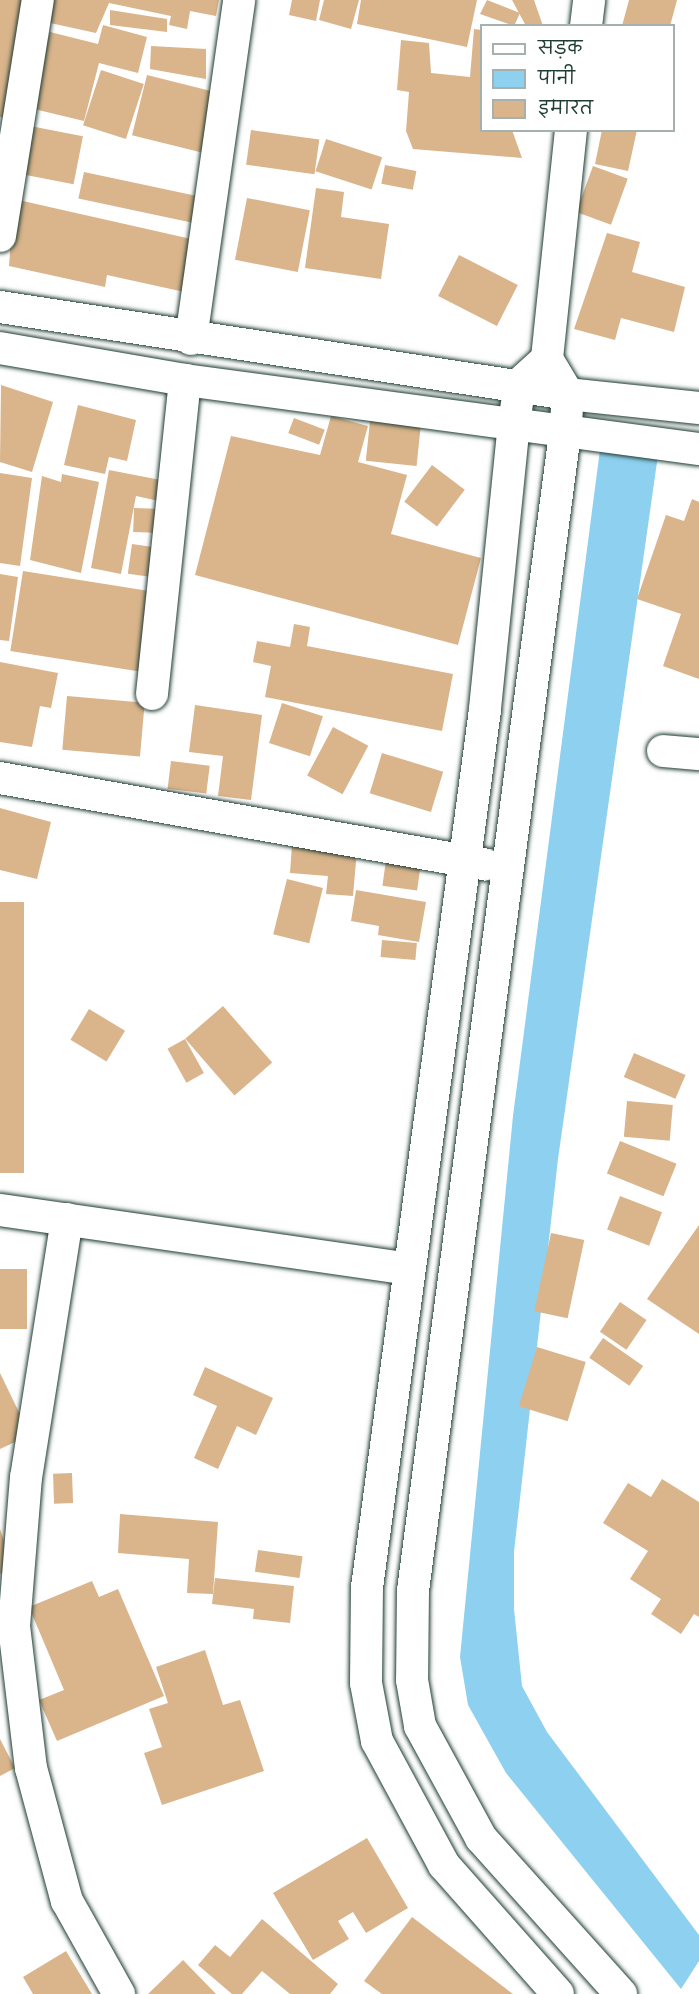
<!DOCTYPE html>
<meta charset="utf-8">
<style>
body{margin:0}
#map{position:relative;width:699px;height:1994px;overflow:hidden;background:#fff;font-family:"Architects Daughter","Playpen Sans Deva",sans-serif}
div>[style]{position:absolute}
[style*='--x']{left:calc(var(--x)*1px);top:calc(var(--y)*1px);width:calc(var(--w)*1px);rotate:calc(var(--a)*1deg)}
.water>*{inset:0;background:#8ed0ef}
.building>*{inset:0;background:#dab48b;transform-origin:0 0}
.roads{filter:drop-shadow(0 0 2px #1f3d34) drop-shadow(0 0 2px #1f3d34)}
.minor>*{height:32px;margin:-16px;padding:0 16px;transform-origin:16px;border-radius:16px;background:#fff}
span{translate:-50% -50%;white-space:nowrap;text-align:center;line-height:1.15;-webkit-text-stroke:5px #fff;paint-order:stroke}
.legend{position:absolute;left:480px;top:24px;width:195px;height:108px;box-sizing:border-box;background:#fff;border:2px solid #a5b1ae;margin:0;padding:8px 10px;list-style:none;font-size:18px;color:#1f3d34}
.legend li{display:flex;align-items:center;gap:12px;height:30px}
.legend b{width:30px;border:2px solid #a5b1ae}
</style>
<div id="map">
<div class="water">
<i style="clip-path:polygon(601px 442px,659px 448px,558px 1159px,514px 1552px,514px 1609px,522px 1686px,547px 1732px,699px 1935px,699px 1961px,681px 1989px,506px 1773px,468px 1705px,460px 1657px,513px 1116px)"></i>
</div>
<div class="building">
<i style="clip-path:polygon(0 0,33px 0,9px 119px,0 117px)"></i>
<i style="clip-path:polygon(45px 0,219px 0,216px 16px,190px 11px,187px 29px,169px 25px,171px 16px,109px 3px,96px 33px,41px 21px)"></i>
<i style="clip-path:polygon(292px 0,320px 0,316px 21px,289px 15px)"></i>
<i style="clip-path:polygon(324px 0,359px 0,351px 29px,319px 20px)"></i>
<i style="clip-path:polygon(361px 0,477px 0,467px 47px,357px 24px)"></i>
<i style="clip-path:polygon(487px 0,520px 13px,514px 26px,480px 14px)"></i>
<i style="clip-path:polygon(512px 0,534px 0,543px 26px,526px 26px)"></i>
<i style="clip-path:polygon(629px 0,677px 0,670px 26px,622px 26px)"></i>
<i style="clip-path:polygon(110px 10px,167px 19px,167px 32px,110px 25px)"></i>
<i style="clip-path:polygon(103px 25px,147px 37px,138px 73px,99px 63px,84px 121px,30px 108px,50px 32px,98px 44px)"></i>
<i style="clip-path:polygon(474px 29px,482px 30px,482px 130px,512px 130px,522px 158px,413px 149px,406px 131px,409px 92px,397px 90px,401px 40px,429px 43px,431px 73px,470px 77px)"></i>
<i style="clip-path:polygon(151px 46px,206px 49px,206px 79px,150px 69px)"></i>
<i style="left:101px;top:70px;width:45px;height:58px;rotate:18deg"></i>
<i style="left:147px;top:75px;width:75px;height:62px;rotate:14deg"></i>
<i style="left:25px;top:125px;width:59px;height:49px;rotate:11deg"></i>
<i style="left:251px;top:130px;width:69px;height:35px;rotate:8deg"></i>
<i style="clip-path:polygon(602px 130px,637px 130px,628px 171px,595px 164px)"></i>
<i style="left:326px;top:139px;width:59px;height:34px;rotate:18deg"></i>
<i style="left:385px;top:165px;width:32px;height:19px;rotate:11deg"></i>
<i style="left:593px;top:166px;width:37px;height:49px;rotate:20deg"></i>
<i style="left:84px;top:172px;width:125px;height:27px;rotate:12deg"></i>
<i style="clip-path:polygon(316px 188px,344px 192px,341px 217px,389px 224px,381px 279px,305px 268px)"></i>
<i style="left:247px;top:198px;width:64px;height:63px;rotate:11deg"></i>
<i style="clip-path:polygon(14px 199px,200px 241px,189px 293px,107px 275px,105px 287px,9px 266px)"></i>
<i style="clip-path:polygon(607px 233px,640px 242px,632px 272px,685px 287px,674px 332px,621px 318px,615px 340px,574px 329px)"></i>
<i style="left:459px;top:255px;width:66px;height:46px;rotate:27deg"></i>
<i style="clip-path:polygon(1px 385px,53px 402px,32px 472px,0 462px)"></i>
<i style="clip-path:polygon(78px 405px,136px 420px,127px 461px,109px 457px,105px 474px,64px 465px)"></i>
<i style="clip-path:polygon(331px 416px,368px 426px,358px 462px,407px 475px,391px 534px,481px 558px,458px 645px,195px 575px,231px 436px,320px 455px)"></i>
<i style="left:294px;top:418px;width:33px;height:16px;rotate:21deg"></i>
<i style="left:370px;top:421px;width:51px;height:40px;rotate:6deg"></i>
<i style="left:432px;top:465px;width:41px;height:46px;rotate:37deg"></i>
<i style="clip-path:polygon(109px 470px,171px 482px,168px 503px,136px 496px,121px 574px,91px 568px)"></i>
<i style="clip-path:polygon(0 473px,32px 478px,20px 566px,0 563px)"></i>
<i style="clip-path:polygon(62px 474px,99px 482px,81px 573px,30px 560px,42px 476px,61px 482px)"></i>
<i style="clip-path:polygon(692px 499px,699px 502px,699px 679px,663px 666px,681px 614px,637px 599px,666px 515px,684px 521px)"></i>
<i style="left:134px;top:508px;width:29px;height:24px;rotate:2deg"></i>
<i style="left:132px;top:544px;width:28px;height:30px;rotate:8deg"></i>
<i style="left:23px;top:571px;width:134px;height:81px;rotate:9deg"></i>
<i style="clip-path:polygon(0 574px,18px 577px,9px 641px,0 640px)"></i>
<i style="clip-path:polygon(294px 624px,310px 627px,307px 646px,453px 674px,442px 731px,265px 697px,271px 666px,253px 662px,257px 641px,290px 647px)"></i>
<i style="clip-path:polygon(0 662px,58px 673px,51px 708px,40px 706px,32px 747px,0 742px)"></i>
<i style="left:67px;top:696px;width:78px;height:54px;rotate:5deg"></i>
<i style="left:282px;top:703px;width:43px;height:42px;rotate:18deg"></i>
<i style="clip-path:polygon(195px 705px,262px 715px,251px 800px,218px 796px,223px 756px,189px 752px)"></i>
<i style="left:333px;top:727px;width:40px;height:55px;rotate:28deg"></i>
<i style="left:382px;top:753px;width:64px;height:42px;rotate:17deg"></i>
<i style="left:171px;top:761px;width:39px;height:28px;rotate:7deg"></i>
<i style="clip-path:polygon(0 808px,51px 822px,37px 879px,0 870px)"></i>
<i style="clip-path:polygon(292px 845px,357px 850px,353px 896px,326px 894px,328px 876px,290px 873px)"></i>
<i style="left:387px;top:853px;width:35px;height:33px;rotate:8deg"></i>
<i style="left:287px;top:879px;width:37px;height:57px;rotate:14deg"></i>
<i style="clip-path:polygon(356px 890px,426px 902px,419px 942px,378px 935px,379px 926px,351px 921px)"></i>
<i style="left:0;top:902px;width:24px;height:271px"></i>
<i style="left:382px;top:940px;width:35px;height:17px;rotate:5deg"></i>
<i style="left:223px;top:1006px;width:75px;height:50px;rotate:49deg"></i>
<i style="left:89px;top:1009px;width:42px;height:36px;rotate:31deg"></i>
<i style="left:185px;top:1039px;width:39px;height:20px;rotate:61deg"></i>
<i style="left:634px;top:1053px;width:56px;height:26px;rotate:23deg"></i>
<i style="left:627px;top:1101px;width:46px;height:36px;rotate:5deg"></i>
<i style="left:620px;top:1141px;width:61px;height:35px;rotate:22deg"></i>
<i style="left:620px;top:1196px;width:45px;height:36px;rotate:21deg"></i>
<i style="clip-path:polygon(699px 1225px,699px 1334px,647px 1299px)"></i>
<i style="left:551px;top:1233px;width:34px;height:80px;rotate:12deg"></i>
<i style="left:0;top:1269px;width:27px;height:60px"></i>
<i style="left:620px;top:1302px;width:32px;height:36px;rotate:34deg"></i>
<i style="left:603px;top:1338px;width:49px;height:24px;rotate:35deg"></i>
<i style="left:537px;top:1347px;width:51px;height:62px;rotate:17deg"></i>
<i style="clip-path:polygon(205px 1367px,273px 1398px,256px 1435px,237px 1426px,218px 1469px,194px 1458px,217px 1406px,193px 1395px)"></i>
<i style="clip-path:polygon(0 1373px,30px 1435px,0 1449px)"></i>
<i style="left:72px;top:1473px;width:30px;height:19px;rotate:88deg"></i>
<i style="clip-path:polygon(662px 1479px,699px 1502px,699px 1617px,694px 1614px,681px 1634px,651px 1614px,661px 1599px,630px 1579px,648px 1551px,603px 1523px,628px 1483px,651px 1497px)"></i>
<i style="clip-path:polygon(120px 1514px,218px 1522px,213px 1594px,187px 1593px,189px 1559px,118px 1553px)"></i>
<i style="clip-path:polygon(0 1529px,13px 1567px,0 1574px)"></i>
<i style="left:258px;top:1550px;width:45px;height:22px;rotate:8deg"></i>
<i style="clip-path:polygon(215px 1578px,294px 1586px,290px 1623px,253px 1619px,254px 1609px,212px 1604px)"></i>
<i style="clip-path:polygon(92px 1581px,99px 1597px,118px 1589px,164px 1696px,57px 1741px,39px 1700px,64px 1690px,29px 1607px)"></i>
<i style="clip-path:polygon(205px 1650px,223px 1705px,240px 1700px,264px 1771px,162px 1805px,144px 1753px,162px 1747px,149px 1709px,168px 1703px,156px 1667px)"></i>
<i style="clip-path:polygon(0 1739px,15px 1768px,0 1776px)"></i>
<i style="clip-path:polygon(367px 1838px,408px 1908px,366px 1933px,353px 1912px,338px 1921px,349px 1939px,313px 1960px,273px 1893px)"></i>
<i style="clip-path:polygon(412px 1917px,513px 1994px,382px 1994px,364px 1981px)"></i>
<i style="clip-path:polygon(262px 1919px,338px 1984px,330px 1994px,290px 1994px,262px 1971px,242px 1994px,232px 1994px,198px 1965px,215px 1945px,230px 1957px)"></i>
<i style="clip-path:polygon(66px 1951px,92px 1994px,33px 1994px,23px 1977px)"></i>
<i style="clip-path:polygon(183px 1960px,216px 1994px,148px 1994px)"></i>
</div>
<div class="roads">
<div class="minor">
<i style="--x:586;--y:26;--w:26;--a:-83"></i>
<i style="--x:571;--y:130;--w:230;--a:96"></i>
<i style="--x:547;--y:359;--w:41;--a:59"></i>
<i style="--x:568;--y:394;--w:39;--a:94"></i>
<i style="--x:565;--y:433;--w:1167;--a:97.48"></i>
<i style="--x:413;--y:1590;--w:90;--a:90.6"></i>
<i style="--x:412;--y:1680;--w:47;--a:80.1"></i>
<i style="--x:420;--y:1726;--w:128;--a:61.4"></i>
<i style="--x:481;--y:1838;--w:210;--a:48.1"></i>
<i style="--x:0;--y:236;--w:239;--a:-80.9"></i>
<i style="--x:0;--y:307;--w:575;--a:8.71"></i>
<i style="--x:568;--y:394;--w:132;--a:6.1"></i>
<i style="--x:191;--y:339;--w:342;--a:-81.9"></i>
<i style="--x:0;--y:348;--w:188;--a:9.8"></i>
<i style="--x:185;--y:380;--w:519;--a:7.65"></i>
<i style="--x:547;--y:359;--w:36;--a:138"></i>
<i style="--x:520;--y:383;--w:40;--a:98.5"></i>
<i style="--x:514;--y:423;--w:288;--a:95.8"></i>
<i style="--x:485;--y:710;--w:885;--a:97.66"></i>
<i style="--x:367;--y:1587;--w:96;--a:90.6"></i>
<i style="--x:366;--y:1683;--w:59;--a:79.3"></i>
<i style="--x:377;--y:1741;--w:141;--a:61.6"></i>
<i style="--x:444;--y:1865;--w:172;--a:48.5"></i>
<i style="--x:152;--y:694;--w:316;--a:-84"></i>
<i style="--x:663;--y:751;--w:36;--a:5"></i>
<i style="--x:0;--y:778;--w:493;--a:10.1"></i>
<i style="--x:0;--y:1210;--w:413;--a:8.2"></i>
<i style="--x:67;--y:1219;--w:261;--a:99"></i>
<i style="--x:26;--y:1477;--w:149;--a:94.6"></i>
<i style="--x:14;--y:1626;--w:143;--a:83.2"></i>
<i style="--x:31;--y:1768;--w:138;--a:74.9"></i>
<i style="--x:67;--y:1901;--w:107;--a:60.8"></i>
</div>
</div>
<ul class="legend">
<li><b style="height:8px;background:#fff"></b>सड़क</li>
<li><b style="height:16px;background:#8ed0ef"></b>पानी</li>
<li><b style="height:16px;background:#dab48b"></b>इमारत</li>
</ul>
</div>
